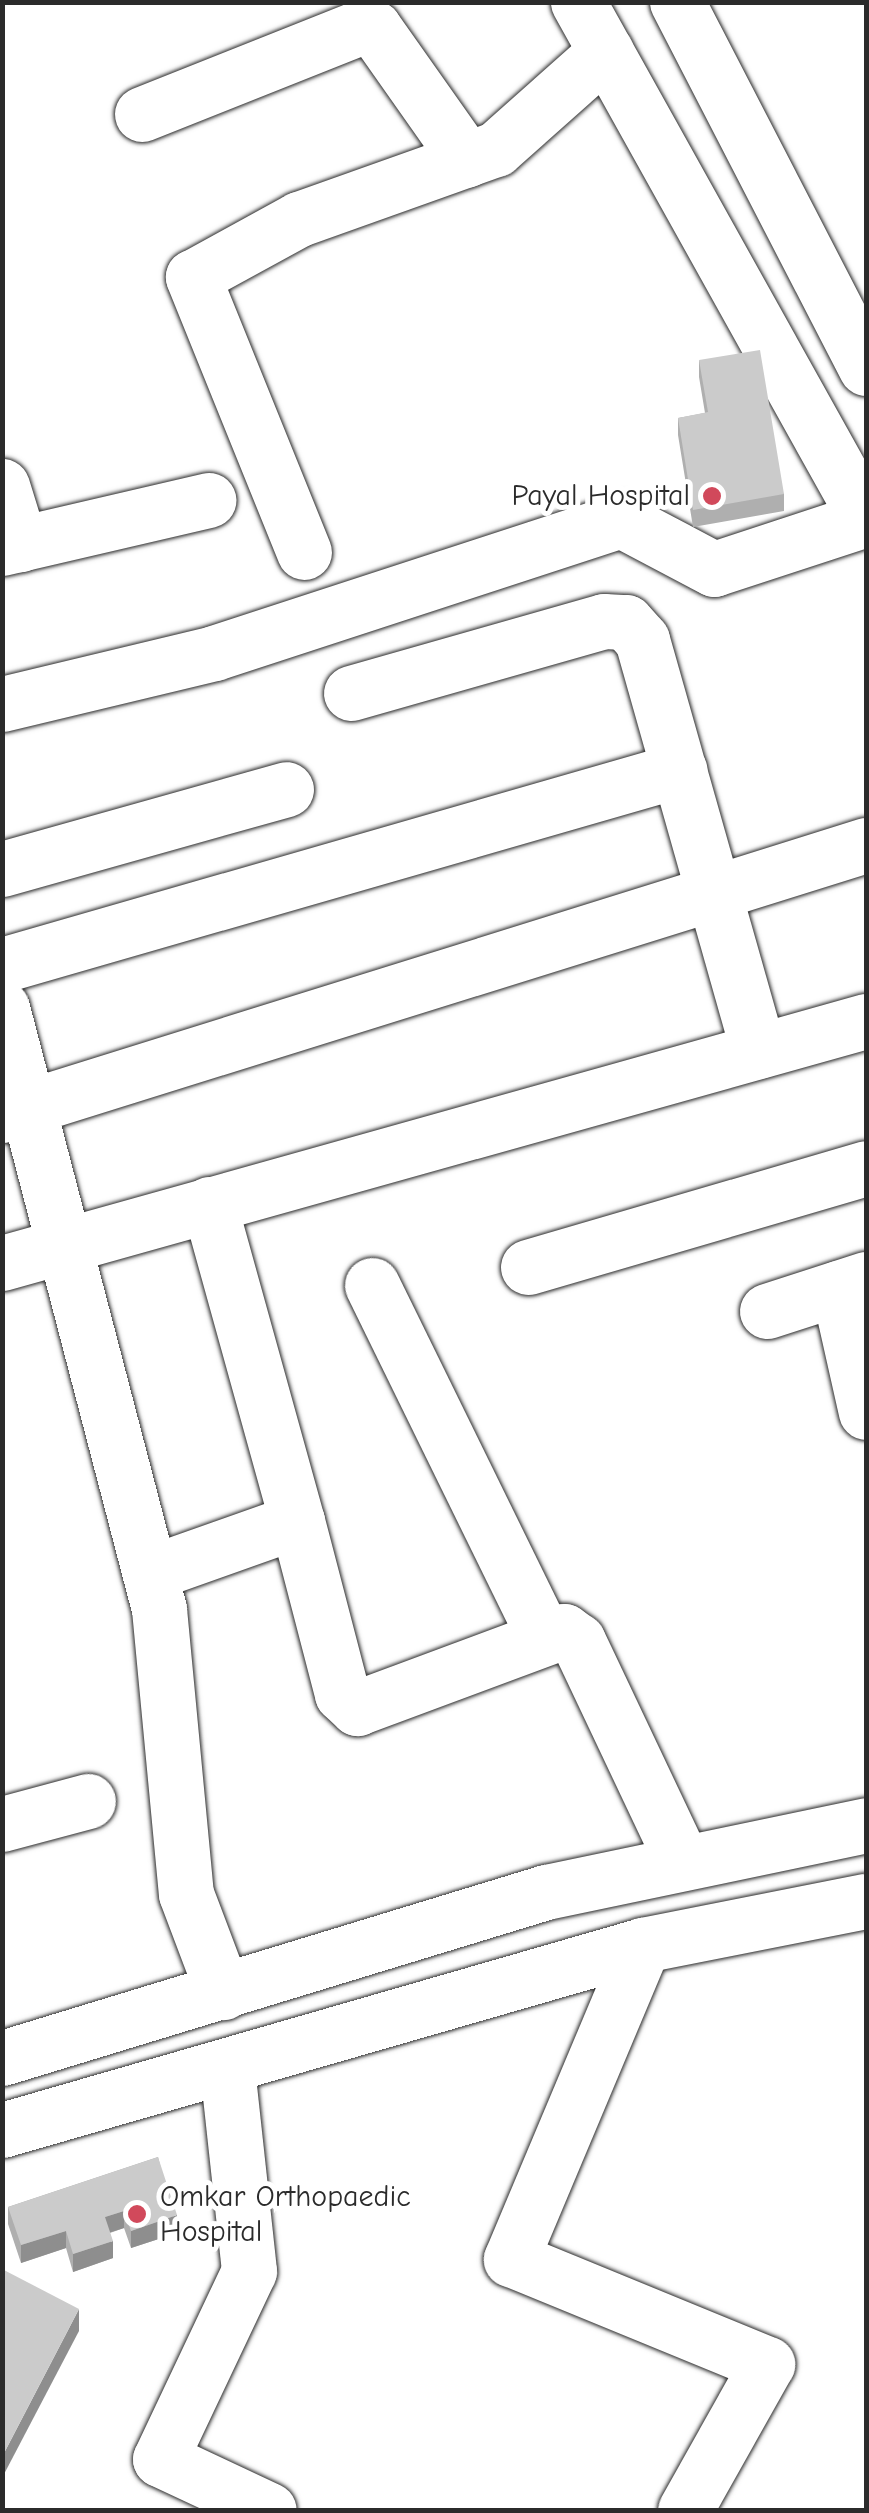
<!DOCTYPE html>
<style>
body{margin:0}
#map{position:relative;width:869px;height:2513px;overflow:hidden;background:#fff;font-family:"Comic Neue",sans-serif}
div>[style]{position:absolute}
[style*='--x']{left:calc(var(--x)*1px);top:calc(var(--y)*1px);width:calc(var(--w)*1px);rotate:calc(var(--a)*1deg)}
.roads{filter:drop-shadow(0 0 2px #2b2b2b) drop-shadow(0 0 2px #2b2b2b)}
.minor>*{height:55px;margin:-27.5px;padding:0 27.5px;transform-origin:27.5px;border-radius:27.5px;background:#fff}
.wall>*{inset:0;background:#afafaf}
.shaded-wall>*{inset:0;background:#8e8e8e}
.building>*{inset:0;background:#cbcbcb}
.dots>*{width:28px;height:28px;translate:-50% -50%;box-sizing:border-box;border:5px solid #fff;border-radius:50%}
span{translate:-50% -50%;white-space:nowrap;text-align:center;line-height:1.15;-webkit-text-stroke:10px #fff;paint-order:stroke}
.poi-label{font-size:30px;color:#2b2b2b}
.right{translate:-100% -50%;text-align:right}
.left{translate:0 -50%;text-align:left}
.frame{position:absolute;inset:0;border:5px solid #2b2b2b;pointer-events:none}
</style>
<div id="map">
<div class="roads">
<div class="minor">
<i style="--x:578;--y:2;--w:592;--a:60.88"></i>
<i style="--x:677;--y:2;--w:412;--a:62.7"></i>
<i style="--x:142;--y:114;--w:230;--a:-21.7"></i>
<i style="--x:356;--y:29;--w:18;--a:-3"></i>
<i style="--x:374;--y:28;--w:161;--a:54.8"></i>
<i style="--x:2;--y:486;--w:61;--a:72.8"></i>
<i style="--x:2;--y:548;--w:212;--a:-13.1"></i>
<i style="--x:304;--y:552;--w:297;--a:-112"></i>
<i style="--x:193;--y:277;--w:121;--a:-28.7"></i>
<i style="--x:299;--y:219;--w:209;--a:-19.6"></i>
<i style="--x:496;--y:149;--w:147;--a:-41.7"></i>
<i style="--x:351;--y:693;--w:263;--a:-15.9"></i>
<i style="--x:604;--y:621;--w:22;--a:3"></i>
<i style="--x:626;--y:622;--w:24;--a:48"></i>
<i style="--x:642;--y:640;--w:427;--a:74.2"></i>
<i style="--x:2;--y:704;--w:218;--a:-13.5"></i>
<i style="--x:214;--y:653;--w:428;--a:-18.1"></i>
<i style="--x:621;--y:520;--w:105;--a:27.8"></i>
<i style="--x:714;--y:569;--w:160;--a:-18.2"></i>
<i style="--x:2;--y:869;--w:295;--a:-15.7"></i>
<i style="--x:2;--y:965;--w:705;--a:-16.07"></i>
<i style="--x:2;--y:1008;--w:621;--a:75.36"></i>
<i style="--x:159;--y:1609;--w:286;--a:84.6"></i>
<i style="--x:186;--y:1894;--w:105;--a:69.3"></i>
<i style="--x:2;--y:1115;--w:905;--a:-17.35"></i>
<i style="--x:2;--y:1263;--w:897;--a:-15.65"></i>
<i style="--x:528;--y:1267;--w:352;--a:-16.3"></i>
<i style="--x:372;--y:1285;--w:389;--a:63.9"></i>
<i style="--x:838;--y:1288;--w:127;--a:77.3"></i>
<i style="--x:767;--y:1311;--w:104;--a:-17.9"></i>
<i style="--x:297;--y:1521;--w:179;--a:75.4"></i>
<i style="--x:342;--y:1694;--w:21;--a:43"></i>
<i style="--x:357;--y:1708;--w:221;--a:-20.4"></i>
<i style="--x:564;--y:1631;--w:17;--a:36"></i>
<i style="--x:578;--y:1641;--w:243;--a:64.7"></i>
<i style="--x:150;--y:1573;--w:156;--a:-19.5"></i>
<i style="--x:297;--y:1521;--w:329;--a:-105.5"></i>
<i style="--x:2;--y:1824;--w:89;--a:-15"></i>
<i style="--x:643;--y:1945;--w:341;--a:112.8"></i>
<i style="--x:511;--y:2259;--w:277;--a:22.3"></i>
<i style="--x:767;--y:2364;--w:167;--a:119.3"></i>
<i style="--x:2;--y:2058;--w:569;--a:-16.97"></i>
<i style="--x:546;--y:1892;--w:327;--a:-11.8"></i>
<i style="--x:227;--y:2068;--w:204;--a:83.8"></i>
<i style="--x:249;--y:2271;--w:208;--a:115.3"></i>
<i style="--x:160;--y:2459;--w:120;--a:25.1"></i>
<i style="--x:2;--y:2130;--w:667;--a:-16.1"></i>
<i style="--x:643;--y:1945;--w:227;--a:-11.2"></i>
</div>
</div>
<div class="wall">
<i style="clip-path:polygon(699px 360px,784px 494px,784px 511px,693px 527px,678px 435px,678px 418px,705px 413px,699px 377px)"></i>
<i style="clip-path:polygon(158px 2157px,177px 2233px,131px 2248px,124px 2228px,110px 2233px,113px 2258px,73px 2272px,66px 2248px,21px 2263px,8px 2224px,8px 2207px)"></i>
</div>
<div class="shaded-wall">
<i style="clip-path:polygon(124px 2211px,124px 2228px,105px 2234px,105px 2217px)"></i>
<i style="clip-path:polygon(177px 2215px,177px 2233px,131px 2248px,131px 2231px)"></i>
<i style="clip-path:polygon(66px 2231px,66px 2248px,21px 2263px,21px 2245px)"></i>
<i style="clip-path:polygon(113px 2241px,113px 2258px,73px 2272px,73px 2254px)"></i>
<i style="clip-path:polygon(79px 2309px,79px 2331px,2px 2478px,2px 2457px)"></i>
</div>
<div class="building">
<i style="clip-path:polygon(760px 350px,784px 494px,693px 510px,678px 418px,708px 412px,699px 360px)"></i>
<i style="clip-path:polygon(158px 2157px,177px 2215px,131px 2231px,124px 2211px,105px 2217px,113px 2241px,73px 2254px,66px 2231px,21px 2245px,8px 2207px)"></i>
<i style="clip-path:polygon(2px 2269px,79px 2309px,2px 2457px)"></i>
</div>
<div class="dots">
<i style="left:712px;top:496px;background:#d1495b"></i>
<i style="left:137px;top:2214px;background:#d1495b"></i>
</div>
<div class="poi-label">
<span class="right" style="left:690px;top:496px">Payal Hospital</span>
<span class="left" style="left:160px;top:2214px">Omkar Orthopaedic<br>Hospital</span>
</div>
<div class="frame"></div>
</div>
